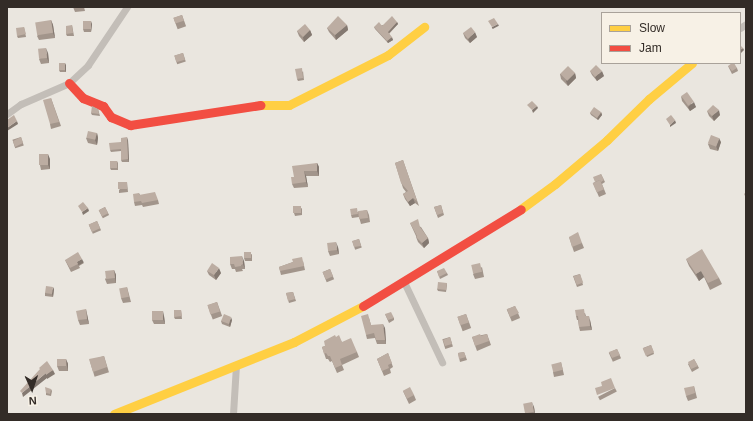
<!DOCTYPE html>
<style>
body{margin:0}
#map{position:relative;width:753px;height:421px;overflow:hidden;background:#eae6df;font-family:Helvetica,sans-serif}
div>[style]{position:absolute}
[style*='--x']{left:calc(var(--x)*1px);top:calc(var(--y)*1px);width:calc(var(--w)*1px);rotate:calc(var(--a)*1deg)}
.street>*{height:7px;margin:-3.5px;padding:0 3.5px;transform-origin:3.5px;border-radius:3.5px;background:#c3beb8}
.slow>*{height:9px;margin:-4.5px;padding:0 4.5px;transform-origin:4.5px;border-radius:4.5px;background:#ffcf43}
.jam>*{height:9px;margin:-4.5px;padding:0 4.5px;transform-origin:4.5px;border-radius:4.5px;background:#f24e42}
.wall>*{inset:0;background:#a2958b;transform-origin:0 0}
.shaded-wall>*{inset:0;background:#847971;transform-origin:0 0}
.building>*{inset:0;background:#bcada2;transform-origin:0 0}
span{translate:-50% -50%;white-space:nowrap;text-align:center;line-height:1.15;-webkit-text-stroke:3px #f7f1e6;paint-order:stroke}
.frame{position:absolute;inset:0;border:8px solid #332c27;pointer-events:none}
.legend{position:absolute;left:601px;top:12px;width:140px;height:52px;box-sizing:border-box;background:#f7f1e6;border:1px solid #a9a29a;margin:0;padding:5px 7px;list-style:none;font-size:12px;color:#332c27}
.legend li{display:flex;align-items:center;gap:8px;height:20px}
.legend b{width:20px;border:1px solid #a9a29a}
.north{position:absolute;left:12px;top:369px;width:40px;height:40px;-webkit-text-stroke:3px #f7f1e6;paint-order:stroke;rotate:177deg;font-size:11px;font-weight:700;line-height:16px;text-align:center;color:#332c27}
.north::after{content:'';display:block;margin:auto;width:14px;height:18px;background:#332c27;clip-path:polygon(50% 0,100% 100%,50% 72%,0 100%)}
</style>
<div id="map">
<div class="street">
<i style="--x:740;--y:28;--w:7;--a:-34"></i>
<i style="--x:7;--y:114;--w:17;--a:-36"></i>
<i style="--x:21;--y:104;--w:52;--a:-23.6"></i>
<i style="--x:69;--y:83;--w:26;--a:-43"></i>
<i style="--x:88;--y:65;--w:70;--a:-56.1"></i>
<i style="--x:404;--y:282;--w:89;--a:64.6"></i>
<i style="--x:233;--y:414;--w:49;--a:-86.5"></i>
</div>
<div class="slow">
<i style="--x:260;--y:105;--w:29;--a:0"></i>
<i style="--x:289;--y:105;--w:111;--a:-26.8"></i>
<i style="--x:388;--y:55;--w:46;--a:-37.9"></i>
<i style="--x:521;--y:209;--w:42;--a:-36.3"></i>
<i style="--x:555;--y:184;--w:68;--a:-40.2"></i>
<i style="--x:607;--y:140;--w:59;--a:-44.3"></i>
<i style="--x:649;--y:99;--w:56;--a:-39.9"></i>
<i style="--x:114;--y:414;--w:194;--a:-21.8"></i>
<i style="--x:294;--y:342;--w:78;--a:-27.6"></i>
</div>
<div class="jam">
<i style="--x:69;--y:83;--w:21;--a:47"></i>
<i style="--x:83;--y:98;--w:22;--a:22"></i>
<i style="--x:103;--y:106;--w:14;--a:54"></i>
<i style="--x:111;--y:117;--w:21;--a:23"></i>
<i style="--x:130;--y:125;--w:132;--a:-8.7"></i>
<i style="--x:363;--y:306;--w:185;--a:-31.5"></i>
</div>
<div class="wall">
<i style="clip-path:polygon(73px 7px,84px 7px,85px 11px,75px 12px)"></i>
<i style="left:182px;top:15px;width:12px;height:9px;rotate:70deg"></i>
<i style="clip-path:polygon(51px 20px,53px 25px,55px 38px,39px 40px,37px 36px)"></i>
<i style="clip-path:polygon(397px 22px,398px 24px,389px 34px,393px 40px,388px 43px,375px 29px,374px 27px)"></i>
<i style="clip-path:polygon(92px 24px,91px 32px,84px 32px,83px 29px)"></i>
<i style="clip-path:polygon(72px 25px,74px 36px,67px 36px,66px 34px)"></i>
<i style="clip-path:polygon(347px 25px,348px 30px,336px 40px,329px 32px,327px 28px)"></i>
<i style="clip-path:polygon(24px 27px,26px 37px,18px 38px,17px 36px)"></i>
<i style="clip-path:polygon(310px 30px,312px 35px,304px 42px,299px 36px,297px 31px)"></i>
<i style="clip-path:polygon(463px 33px,477px 37px,470px 43px,465px 38px)"></i>
<i style="clip-path:polygon(48px 53px,49px 63px,41px 64px,39px 59px)"></i>
<i style="left:183px;top:53px;width:9px;height:9px;rotate:72deg"></i>
<i style="clip-path:polygon(66px 65px,66px 72px,60px 72px,59px 70px)"></i>
<i style="clip-path:polygon(728px 66px,737px 68px,738px 71px,732px 74px)"></i>
<i style="clip-path:polygon(303px 71px,304px 80px,298px 81px,297px 79px)"></i>
<i style="clip-path:polygon(590px 71px,604px 76px,597px 81px,592px 75px)"></i>
<i style="clip-path:polygon(575px 73px,576px 78px,568px 86px,561px 79px,560px 74px)"></i>
<i style="clip-path:polygon(681px 96px,696px 107px,690px 111px,682px 101px)"></i>
<i style="clip-path:polygon(51px 98px,61px 126px,51px 129px,50px 124px)"></i>
<i style="clip-path:polygon(98px 109px,100px 116px,92px 115px,91px 113px)"></i>
<i style="clip-path:polygon(707px 111px,720px 115px,714px 121px,709px 116px)"></i>
<i style="clip-path:polygon(601px 112px,602px 115px,598px 120px,591px 115px,590px 113px)"></i>
<i style="clip-path:polygon(97px 133px,98px 138px,97px 145px,88px 143px,86px 138px)"></i>
<i style="left:21px;top:137px;width:9px;height:9px;rotate:72deg"></i>
<i style="clip-path:polygon(128px 140px,129px 162px,122px 162px,121px 160px,121px 151px,111px 152px,110px 150px,121px 142px)"></i>
<i style="clip-path:polygon(721px 142px,718px 151px,710px 149px,708px 144px)"></i>
<i style="clip-path:polygon(50px 159px,50px 169px,41px 170px,40px 165px)"></i>
<i style="clip-path:polygon(403px 160px,419px 206px,415px 203px,410px 206px,405px 199px,403px 194px,406px 192px,403px 188px,395px 163px)"></i>
<i style="clip-path:polygon(117px 161px,118px 163px,118px 170px,111px 170px,110px 168px)"></i>
<i style="clip-path:polygon(317px 163px,319px 167px,319px 176px,306px 176px,308px 187px,294px 188px,292px 184px,294px 177px)"></i>
<i style="clip-path:polygon(601px 174px,605px 182px,602px 184px,606px 194px,599px 197px,593px 183px,595px 182px)"></i>
<i style="clip-path:polygon(127px 182px,128px 192px,119px 193px,119px 190px)"></i>
<i style="clip-path:polygon(139px 193px,140px 195px,158px 200px,159px 204px,143px 207px,142px 205px,135px 206px,134px 202px)"></i>
<i style="clip-path:polygon(441px 205px,444px 215px,438px 218px,434px 207px)"></i>
<i style="left:105px;top:207px;width:9px;height:7px;rotate:63deg"></i>
<i style="clip-path:polygon(302px 208px,302px 215px,295px 216px,294px 213px)"></i>
<i style="clip-path:polygon(367px 210px,369px 215px,370px 222px,361px 224px,359px 217px,352px 218px,351px 215px,358px 212px)"></i>
<i style="left:97px;top:221px;width:10px;height:9px;rotate:66deg"></i>
<i style="clip-path:polygon(410px 223px,421px 227px,428px 238px,429px 243px,424px 248px,418px 242px,416px 237px,416px 236px)"></i>
<i style="clip-path:polygon(569px 237px,582px 243px,584px 248px,574px 252px)"></i>
<i style="left:359px;top:239px;width:9px;height:7px;rotate:72deg"></i>
<i style="clip-path:polygon(338px 247px,339px 254px,330px 256px,328px 251px)"></i>
<i style="clip-path:polygon(252px 254px,252px 261px,245px 261px,244px 258px)"></i>
<i style="clip-path:polygon(686px 259px,719px 278px,722px 284px,710px 290px,704px 277px,699px 281px,689px 266px)"></i>
<i style="clip-path:polygon(65px 260px,84px 263px,79px 266px,80px 268px,71px 272px)"></i>
<i style="clip-path:polygon(244px 261px,245px 269px,242px 269px,243px 271px,236px 272px,235px 269px,232px 269px,230px 264px)"></i>
<i style="clip-path:polygon(303px 261px,305px 270px,281px 275px,279px 267px,293px 262px)"></i>
<i style="clip-path:polygon(482px 267px,484px 277px,475px 279px,473px 274px)"></i>
<i style="left:330px;top:269px;width:11px;height:8px;rotate:68deg"></i>
<i style="clip-path:polygon(114px 270px,116px 275px,116px 283px,107px 284px,105px 279px)"></i>
<i style="clip-path:polygon(207px 271px,221px 273px,216px 280px,209px 275px)"></i>
<i style="clip-path:polygon(437px 271px,447px 273px,448px 275px,440px 279px)"></i>
<i style="clip-path:polygon(580px 274px,583px 285px,577px 287px,573px 276px)"></i>
<i style="clip-path:polygon(447px 283px,447px 285px,446px 292px,438px 291px,437px 289px)"></i>
<i style="clip-path:polygon(127px 287px,131px 302px,123px 303px,121px 298px)"></i>
<i style="clip-path:polygon(54px 289px,53px 297px,45px 296px,45px 293px)"></i>
<i style="clip-path:polygon(293px 292px,296px 301px,289px 303px,286px 293px)"></i>
<i style="left:217px;top:302px;width:15px;height:10px;rotate:70deg"></i>
<i style="left:515px;top:306px;width:13px;height:9px;rotate:67deg"></i>
<i style="clip-path:polygon(86px 309px,89px 324px,80px 325px,78px 320px)"></i>
<i style="clip-path:polygon(181px 310px,182px 319px,175px 319px,174px 317px)"></i>
<i style="clip-path:polygon(585px 313px,586px 316px,590px 320px,592px 330px,580px 331px,579px 327px,578px 320px,577px 320px,576px 316px)"></i>
<i style="clip-path:polygon(385px 314px,394px 318px,394px 320px,389px 323px)"></i>
<i style="left:466px;top:314px;width:15px;height:9px;rotate:70deg"></i>
<i style="clip-path:polygon(164px 316px,165px 324px,154px 324px,152px 320px)"></i>
<i style="clip-path:polygon(369px 318px,371px 325px,385px 328px,386px 344px,377px 344px,375px 338px,367px 339px,366px 335px)"></i>
<i style="clip-path:polygon(232px 320px,230px 327px,222px 324px,221px 321px)"></i>
<i style="clip-path:polygon(487px 334px,491px 345px,477px 351px,472px 337px)"></i>
<i style="clip-path:polygon(336px 337px,342px 342px,357px 352px,359px 357px,342px 365px,344px 370px,337px 373px,332px 361px,330px 362px,328px 359px,326px 359px,322px 347px,325px 346px)"></i>
<i style="left:450px;top:337px;width:10px;height:8px;rotate:73deg"></i>
<i style="clip-path:polygon(651px 345px,654px 354px,647px 357px,643px 348px)"></i>
<i style="left:617px;top:349px;width:10px;height:9px;rotate:66deg"></i>
<i style="clip-path:polygon(464px 352px,467px 360px,460px 362px,458px 353px)"></i>
<i style="clip-path:polygon(388px 353px,393px 367px,390px 369px,391px 373px,384px 376px,377px 359px)"></i>
<i style="left:104px;top:356px;width:17px;height:15px;rotate:73deg"></i>
<i style="clip-path:polygon(66px 359px,68px 364px,68px 371px,59px 371px,57px 366px)"></i>
<i style="clip-path:polygon(694px 359px,699px 368px,692px 372px,688px 364px)"></i>
<i style="clip-path:polygon(561px 362px,564px 375px,554px 377px,553px 372px)"></i>
<i style="clip-path:polygon(694px 386px,697px 398px,688px 401px,686px 396px)"></i>
<i style="left:615px;top:388px;width:4px;height:19px;rotate:63deg"></i>
<i style="clip-path:polygon(51px 389px,52px 391px,51px 396px,46px 395px,46px 393px)"></i>
<i style="clip-path:polygon(403px 391px,414px 395px,416px 400px,409px 404px)"></i>
<i style="clip-path:polygon(534px 407px,535px 414px,525px 414px)"></i>
</div>
<div class="shaded-wall">
<i style="clip-path:polygon(51px 20px,53px 25px,55px 38px,53px 33px)"></i>
<i style="clip-path:polygon(91px 21px,92px 24px,91px 32px)"></i>
<i style="clip-path:polygon(397px 22px,398px 24px,388px 34px,388px 32px)"></i>
<i style="left:498px;top:24px;width:2px;height:7px;rotate:63deg"></i>
<i style="clip-path:polygon(347px 25px,348px 30px,336px 40px,335px 35px)"></i>
<i style="clip-path:polygon(310px 30px,312px 35px,304px 42px,303px 37px)"></i>
<i style="clip-path:polygon(475px 32px,477px 37px,470px 43px,468px 39px)"></i>
<i style="clip-path:polygon(392px 37px,393px 40px,388px 43px,387px 41px)"></i>
<i style="clip-path:polygon(46px 48px,48px 53px,49px 63px,47px 58px)"></i>
<i style="clip-path:polygon(743px 48px,744px 50px,740px 54px,740px 50px)"></i>
<i style="clip-path:polygon(65px 63px,66px 65px,66px 72px,65px 70px)"></i>
<i style="clip-path:polygon(602px 71px,604px 76px,597px 81px,595px 77px)"></i>
<i style="clip-path:polygon(575px 73px,576px 78px,568px 86px,566px 81px)"></i>
<i style="clip-path:polygon(694px 102px,696px 107px,690px 111px,688px 107px)"></i>
<i style="clip-path:polygon(537px 106px,538px 108px,533px 113px,532px 110px)"></i>
<i style="clip-path:polygon(719px 110px,720px 115px,714px 121px,712px 116px)"></i>
<i style="clip-path:polygon(601px 112px,602px 115px,598px 120px,597px 118px)"></i>
<i style="clip-path:polygon(675px 120px,676px 123px,670px 127px,670px 125px)"></i>
<i style="clip-path:polygon(17px 121px,18px 124px,7px 131px,7px 128px)"></i>
<i style="clip-path:polygon(97px 133px,98px 138px,97px 145px,95px 140px)"></i>
<i style="clip-path:polygon(127px 137px,128px 140px,129px 162px,128px 159px)"></i>
<i style="clip-path:polygon(719px 138px,721px 142px,718px 151px,716px 146px)"></i>
<i style="clip-path:polygon(48px 154px,50px 159px,50px 169px,48px 165px)"></i>
<i style="clip-path:polygon(317px 163px,319px 167px,319px 176px,317px 171px)"></i>
<i style="clip-path:polygon(304px 171px,306px 176px,308px 187px,306px 182px)"></i>
<i style="clip-path:polygon(413px 198px,415px 203px,410px 206px,408px 202px)"></i>
<i style="clip-path:polygon(88px 208px,89px 211px,83px 215px,82px 212px)"></i>
<i style="clip-path:polygon(428px 238px,429px 243px,424px 248px,422px 243px)"></i>
<i style="clip-path:polygon(336px 242px,338px 247px,339px 254px,337px 250px)"></i>
<i style="clip-path:polygon(242px 256px,244px 261px,245px 269px,243px 264px)"></i>
<i style="left:82px;top:259px;width:4px;height:6px;rotate:63deg"></i>
<i style="clip-path:polygon(219px 268px,221px 273px,216px 280px,214px 275px)"></i>
<i style="clip-path:polygon(114px 270px,116px 275px,116px 283px,115px 278px)"></i>
<i style="clip-path:polygon(701px 271px,704px 277px,699px 281px,696px 274px)"></i>
<i style="clip-path:polygon(53px 287px,54px 289px,53px 297px,52px 294px)"></i>
<i style="clip-path:polygon(86px 309px,89px 324px,87px 319px)"></i>
<i style="clip-path:polygon(163px 311px,164px 316px,165px 324px,163px 319px)"></i>
<i style="clip-path:polygon(589px 316px,590px 320px,592px 330px,590px 326px)"></i>
<i style="clip-path:polygon(231px 317px,232px 320px,230px 327px,229px 324px)"></i>
<i style="clip-path:polygon(383px 324px,385px 328px,386px 344px,385px 340px)"></i>
<i style="clip-path:polygon(66px 359px,68px 364px,68px 371px,67px 366px)"></i>
<i style="clip-path:polygon(53px 370px,55px 374px,47px 379px,47px 378px,23px 397px,22px 393px,46px 373px)"></i>
<i style="clip-path:polygon(532px 402px,534px 407px,535px 414px,534px 412px)"></i>
</div>
<div class="building">
<i style="left:182px;top:15px;width:6px;height:9px;rotate:72deg"></i>
<i style="clip-path:polygon(338px 16px,347px 25px,335px 35px,327px 28px)"></i>
<i style="clip-path:polygon(392px 16px,397px 22px,388px 32px,392px 37px,387px 41px,374px 27px,379px 22px,382px 26px)"></i>
<i style="clip-path:polygon(494px 18px,498px 24px,492px 27px,488px 21px)"></i>
<i style="left:51px;top:20px;width:13px;height:16px;rotate:81deg"></i>
<i style="left:83px;top:21px;width:8px;height:8px"></i>
<i style="clip-path:polygon(305px 24px,310px 30px,303px 37px,297px 31px)"></i>
<i style="clip-path:polygon(72px 25px,73px 33px,66px 34px,66px 26px)"></i>
<i style="clip-path:polygon(24px 27px,26px 34px,17px 36px,16px 28px)"></i>
<i style="clip-path:polygon(471px 27px,475px 32px,468px 39px,463px 33px)"></i>
<i style="clip-path:polygon(740px 45px,743px 48px,740px 50px)"></i>
<i style="left:46px;top:48px;width:10px;height:8px;rotate:84deg"></i>
<i style="left:183px;top:53px;width:7px;height:9px;rotate:74deg"></i>
<i style="left:59px;top:63px;width:6px;height:7px"></i>
<i style="clip-path:polygon(732px 63px,734px 63px,737px 68px,732px 71px,728px 66px)"></i>
<i style="clip-path:polygon(596px 65px,602px 71px,595px 77px,590px 71px)"></i>
<i style="left:568px;top:66px;width:10px;height:11px;rotate:45deg"></i>
<i style="clip-path:polygon(302px 68px,303px 78px,297px 79px,295px 69px)"></i>
<i style="left:687px;top:92px;width:12px;height:7px;rotate:55deg"></i>
<i style="clip-path:polygon(51px 98px,59px 122px,50px 124px,43px 100px)"></i>
<i style="clip-path:polygon(532px 101px,537px 106px,532px 110px,527px 105px)"></i>
<i style="clip-path:polygon(713px 105px,719px 110px,712px 116px,707px 111px)"></i>
<i style="clip-path:polygon(92px 106px,98px 109px,99px 114px,91px 113px)"></i>
<i style="left:594px;top:107px;width:9px;height:7px;rotate:36deg"></i>
<i style="clip-path:polygon(14px 115px,17px 121px,7px 128px,7px 120px)"></i>
<i style="clip-path:polygon(671px 115px,675px 120px,670px 125px,666px 119px)"></i>
<i style="left:88px;top:131px;width:9px;height:7px;rotate:13deg"></i>
<i style="left:711px;top:135px;width:9px;height:9px;rotate:21deg"></i>
<i style="clip-path:polygon(21px 137px,23px 143px,15px 147px,13px 141px)"></i>
<i style="clip-path:polygon(127px 137px,128px 159px,121px 160px,121px 149px,110px 150px,109px 143px,121px 142px,121px 138px)"></i>
<i style="left:39px;top:154px;width:9px;height:11px"></i>
<i style="clip-path:polygon(403px 160px,417px 201px,413px 198px,408px 202px,403px 194px,408px 191px,401px 183px,395px 163px)"></i>
<i style="left:110px;top:161px;width:7px;height:7px"></i>
<i style="clip-path:polygon(317px 163px,317px 171px,304px 171px,306px 182px,292px 184px,291px 177px,294px 177px,292px 166px)"></i>
<i style="clip-path:polygon(601px 174px,604px 180px,601px 182px,600px 180px,595px 182px,593px 177px)"></i>
<i style="left:600px;top:180px;width:10px;height:8px;rotate:66deg"></i>
<i style="left:127px;top:182px;width:7px;height:9px;rotate:90deg"></i>
<i style="clip-path:polygon(155px 192px,158px 200px,142px 203px,141px 201px,134px 202px,133px 194px,139px 193px,139px 195px)"></i>
<i style="clip-path:polygon(746px 192px,746px 198px,744px 194px)"></i>
<i style="clip-path:polygon(83px 202px,88px 208px,82px 212px,78px 206px)"></i>
<i style="clip-path:polygon(441px 205px,443px 213px,437px 215px,434px 207px)"></i>
<i style="left:293px;top:206px;width:8px;height:7px"></i>
<i style="left:105px;top:207px;width:7px;height:7px;rotate:63deg"></i>
<i style="left:357px;top:208px;width:6px;height:7px;rotate:81deg"></i>
<i style="left:367px;top:210px;width:8px;height:9px;rotate:83deg"></i>
<i style="clip-path:polygon(418px 219px,420px 227px,428px 238px,422px 243px,416px 237px,417px 236px,410px 223px)"></i>
<i style="left:97px;top:221px;width:8px;height:9px;rotate:67deg"></i>
<i style="clip-path:polygon(578px 232px,582px 243px,572px 247px,569px 237px)"></i>
<i style="clip-path:polygon(359px 239px,361px 246px,354px 247px,352px 241px)"></i>
<i style="left:336px;top:242px;width:8px;height:9px;rotate:83deg"></i>
<i style="clip-path:polygon(702px 249px,719px 278px,708px 283px,701px 271px,696px 274px,686px 259px)"></i>
<i style="clip-path:polygon(78px 252px,82px 259px,77px 262px,78px 264px,70px 268px,65px 260px)"></i>
<i style="left:244px;top:252px;width:7px;height:6px"></i>
<i style="clip-path:polygon(242px 256px,243px 264px,241px 265px,241px 266px,235px 267px,234px 264px,230px 264px,230px 257px)"></i>
<i style="clip-path:polygon(302px 257px,304px 266px,280px 271px,279px 267px,293px 262px,292px 259px)"></i>
<i style="clip-path:polygon(212px 263px,219px 268px,214px 275px,207px 271px)"></i>
<i style="left:480px;top:263px;width:9px;height:9px;rotate:77deg"></i>
<i style="clip-path:polygon(444px 268px,447px 273px,439px 277px,437px 271px)"></i>
<i style="left:330px;top:269px;width:8px;height:8px;rotate:67deg"></i>
<i style="left:114px;top:270px;width:8px;height:9px;rotate:83deg"></i>
<i style="left:580px;top:274px;width:9px;height:7px;rotate:69deg"></i>
<i style="left:438px;top:282px;width:9px;height:7px;rotate:6deg"></i>
<i style="left:46px;top:286px;width:7px;height:7px;rotate:8deg"></i>
<i style="left:127px;top:287px;width:10px;height:8px;rotate:79deg"></i>
<i style="clip-path:polygon(293px 292px,295px 299px,288px 301px,286px 293px)"></i>
<i style="left:217px;top:302px;width:10px;height:10px;rotate:73deg"></i>
<i style="clip-path:polygon(515px 306px,519px 313px,510px 317px,507px 309px)"></i>
<i style="clip-path:polygon(86px 309px,87px 319px,78px 320px,76px 311px)"></i>
<i style="clip-path:polygon(584px 309px,585px 316px,589px 316px,590px 326px,579px 327px,578px 316px,576px 316px,575px 310px)"></i>
<i style="clip-path:polygon(174px 310px,181px 310px,182px 316px,174px 317px)"></i>
<i style="left:152px;top:311px;width:11px;height:9px"></i>
<i style="clip-path:polygon(391px 312px,394px 318px,388px 320px,385px 314px)"></i>
<i style="clip-path:polygon(224px 314px,231px 317px,229px 324px,221px 321px)"></i>
<i style="clip-path:polygon(368px 314px,371px 325px,383px 324px,385px 340px,376px 340px,374px 333px,366px 335px,361px 316px)"></i>
<i style="left:466px;top:314px;width:9px;height:9px;rotate:72deg"></i>
<i style="clip-path:polygon(480px 334px,481px 336px,487px 334px,489px 341px,475px 346px,472px 337px)"></i>
<i style="clip-path:polygon(335px 335px,336px 337px,339px 335px,342px 342px,351px 338px,357px 352px,340px 359px,342px 365px,335px 368px,330px 356px,328px 356px,326px 353px,324px 354px,322px 347px,325px 346px,324px 341px)"></i>
<i style="clip-path:polygon(450px 337px,452px 344px,445px 346px,443px 340px)"></i>
<i style="left:651px;top:345px;width:8px;height:9px;rotate:67deg"></i>
<i style="clip-path:polygon(617px 349px,620px 355px,612px 358px,609px 352px)"></i>
<i style="clip-path:polygon(464px 352px,466px 357px,459px 359px,458px 353px)"></i>
<i style="clip-path:polygon(388px 353px,392px 363px,388px 365px,389px 368px,382px 371px,377px 359px)"></i>
<i style="clip-path:polygon(104px 356px,107px 367px,93px 372px,89px 359px)"></i>
<i style="left:57px;top:359px;width:9px;height:7px"></i>
<i style="clip-path:polygon(694px 359px,698px 366px,691px 369px,688px 362px)"></i>
<i style="clip-path:polygon(47px 361px,53px 370px,46px 375px,46px 373px,22px 393px,20px 391px,40px 369px,39px 368px)"></i>
<i style="left:561px;top:362px;width:8px;height:10px;rotate:76deg"></i>
<i style="clip-path:polygon(611px 378px,615px 388px,597px 395px,595px 388px,602px 386px,601px 382px)"></i>
<i style="clip-path:polygon(694px 386px,695px 393px,686px 396px,684px 388px)"></i>
<i style="clip-path:polygon(45px 387px,51px 389px,50px 394px,46px 393px)"></i>
<i style="left:410px;top:387px;width:9px;height:8px;rotate:63deg"></i>
<i style="left:532px;top:402px;width:10px;height:9px;rotate:79deg"></i>
</div>
<div class="frame"></div>
<ul class="legend">
<li><b style="height:5px;background:#ffcf43"></b>Slow</li>
<li><b style="height:5px;background:#f24e42"></b>Jam</li>
</ul>
<div class="north">N</div>
</div>
